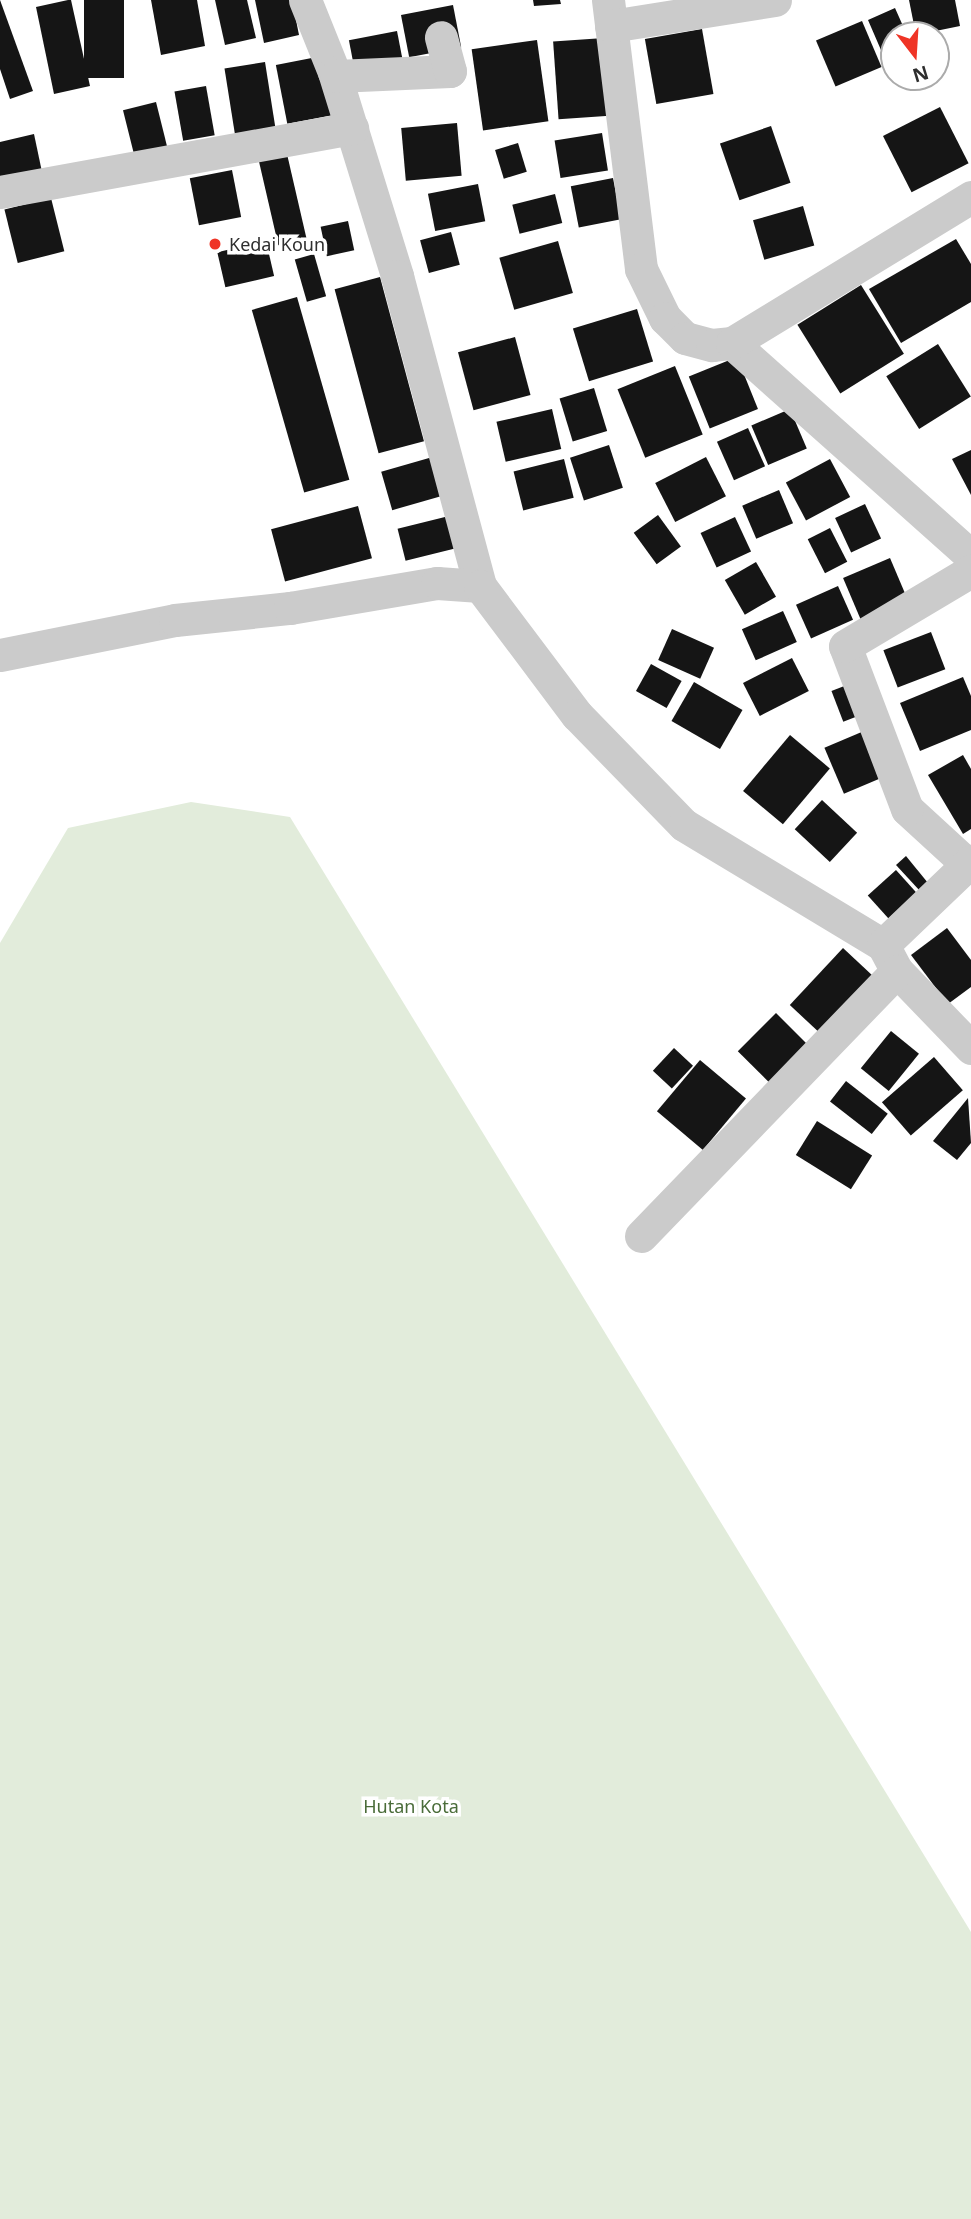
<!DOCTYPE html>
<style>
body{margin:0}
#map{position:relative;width:971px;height:2219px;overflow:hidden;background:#fff;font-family:"Noto Sans",sans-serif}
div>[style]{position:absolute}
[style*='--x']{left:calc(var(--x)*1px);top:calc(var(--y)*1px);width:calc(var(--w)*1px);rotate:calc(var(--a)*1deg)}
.green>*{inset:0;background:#e2ecdb}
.building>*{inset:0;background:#151515;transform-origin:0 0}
.street>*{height:33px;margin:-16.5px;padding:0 16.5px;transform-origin:16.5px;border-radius:16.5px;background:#cbcbcb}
.dots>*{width:19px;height:19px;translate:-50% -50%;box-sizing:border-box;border:4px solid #fff;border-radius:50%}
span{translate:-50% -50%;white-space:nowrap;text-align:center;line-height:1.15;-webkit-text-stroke:7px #fff;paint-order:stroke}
.poi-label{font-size:18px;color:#2e2e2e}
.left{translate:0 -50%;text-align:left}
.park-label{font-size:18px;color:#4a6c39}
.north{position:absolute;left:880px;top:21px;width:70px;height:70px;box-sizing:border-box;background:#fff;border:2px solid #ababab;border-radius:50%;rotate:163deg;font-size:19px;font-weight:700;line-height:28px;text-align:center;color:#2e2e2e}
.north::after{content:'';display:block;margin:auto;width:24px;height:32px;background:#ef3426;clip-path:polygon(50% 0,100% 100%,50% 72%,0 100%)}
</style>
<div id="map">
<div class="green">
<i style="clip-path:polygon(191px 802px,290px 817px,971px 1932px,971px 2219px,0 2219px,0 943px,68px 828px)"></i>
</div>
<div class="building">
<i style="clip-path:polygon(0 0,33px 91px,10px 99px,0 69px)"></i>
<i style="clip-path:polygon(68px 0,71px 0,90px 86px,54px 94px,36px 7px)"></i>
<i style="left:84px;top:0;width:40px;height:78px"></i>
<i style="clip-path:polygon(151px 0,197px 0,205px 46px,161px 55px)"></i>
<i style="clip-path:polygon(215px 0,247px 0,256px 38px,225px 45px)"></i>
<i style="clip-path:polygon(255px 0,292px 0,299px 35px,264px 43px)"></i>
<i style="clip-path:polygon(533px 0,560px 0,561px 4px,534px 6px)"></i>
<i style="clip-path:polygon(909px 0,955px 0,960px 26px,916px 35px)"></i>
<i style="left:453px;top:5px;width:43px;height:53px;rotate:79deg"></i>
<i style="clip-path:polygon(895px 8px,907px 35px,894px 35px,894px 61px,887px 64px,868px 20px)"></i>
<i style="left:862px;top:21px;width:50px;height:50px;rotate:67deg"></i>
<i style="left:702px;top:29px;width:66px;height:58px;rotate:80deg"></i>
<i style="left:397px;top:31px;width:44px;height:49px;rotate:79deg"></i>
<i style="left:604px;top:38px;width:78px;height:51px;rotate:86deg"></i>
<i style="left:537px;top:40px;width:82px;height:66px;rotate:82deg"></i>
<i style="left:322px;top:56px;width:60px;height:47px;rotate:79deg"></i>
<i style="left:265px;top:62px;width:67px;height:41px;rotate:81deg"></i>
<i style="left:206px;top:86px;width:50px;height:32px;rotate:80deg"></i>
<i style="left:156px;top:102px;width:59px;height:34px;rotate:76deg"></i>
<i style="left:940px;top:107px;width:63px;height:64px;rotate:63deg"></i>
<i style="left:457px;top:123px;width:53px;height:56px;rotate:85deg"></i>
<i style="left:771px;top:126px;width:60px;height:54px;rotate:71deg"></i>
<i style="left:602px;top:133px;width:38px;height:48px;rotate:81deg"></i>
<i style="clip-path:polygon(34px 134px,42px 172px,0 181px,0 142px)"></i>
<i style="left:518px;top:143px;width:30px;height:24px;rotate:73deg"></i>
<i style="left:287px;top:154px;width:87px;height:29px;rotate:77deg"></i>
<i style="left:232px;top:170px;width:48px;height:43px;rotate:79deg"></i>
<i style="left:613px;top:178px;width:42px;height:43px;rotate:79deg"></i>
<i style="left:478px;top:184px;width:38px;height:51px;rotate:79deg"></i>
<i style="left:555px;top:194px;width:30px;height:44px;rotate:76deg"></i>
<i style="left:51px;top:198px;width:55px;height:48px;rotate:76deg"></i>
<i style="left:803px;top:206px;width:41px;height:52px;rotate:74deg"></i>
<i style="left:348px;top:221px;width:30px;height:28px;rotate:78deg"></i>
<i style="left:451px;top:232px;width:34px;height:32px;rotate:75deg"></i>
<i style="clip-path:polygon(956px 239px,971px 264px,971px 302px,901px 343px,869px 289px)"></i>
<i style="left:266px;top:241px;width:36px;height:50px;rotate:77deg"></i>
<i style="left:558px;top:241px;width:54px;height:61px;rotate:74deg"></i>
<i style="left:314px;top:254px;width:44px;height:20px;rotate:74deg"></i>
<i style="left:380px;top:277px;width:170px;height:47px;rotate:75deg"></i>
<i style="left:861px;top:285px;width:81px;height:75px;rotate:58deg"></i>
<i style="left:297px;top:297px;width:190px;height:47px;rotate:74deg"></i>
<i style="left:637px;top:309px;width:55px;height:67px;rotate:73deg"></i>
<i style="left:515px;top:337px;width:60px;height:59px;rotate:75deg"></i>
<i style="left:938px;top:344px;width:62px;height:61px;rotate:58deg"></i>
<i style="left:737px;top:357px;width:56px;height:52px;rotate:68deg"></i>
<i style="left:675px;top:366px;width:74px;height:62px;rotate:68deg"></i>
<i style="left:594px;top:388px;width:45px;height:36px;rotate:73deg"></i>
<i style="left:552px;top:409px;width:41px;height:57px;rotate:77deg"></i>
<i style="left:790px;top:409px;width:43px;height:42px;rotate:67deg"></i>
<i style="left:748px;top:428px;width:42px;height:34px;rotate:66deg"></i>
<i style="left:609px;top:445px;width:45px;height:41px;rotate:72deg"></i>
<i style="clip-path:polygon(971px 450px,971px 495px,952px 459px)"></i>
<i style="left:436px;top:456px;width:40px;height:57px;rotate:74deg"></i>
<i style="left:706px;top:457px;width:44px;height:57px;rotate:63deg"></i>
<i style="left:564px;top:459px;width:40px;height:52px;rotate:76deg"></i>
<i style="left:830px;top:459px;width:43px;height:50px;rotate:62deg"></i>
<i style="left:779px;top:490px;width:36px;height:40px;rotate:67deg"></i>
<i style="left:865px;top:504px;width:38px;height:33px;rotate:65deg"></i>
<i style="left:358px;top:506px;width:54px;height:90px;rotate:75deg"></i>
<i style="left:658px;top:515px;width:39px;height:30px;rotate:54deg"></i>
<i style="left:449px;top:516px;width:33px;height:53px;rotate:76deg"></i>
<i style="left:735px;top:517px;width:38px;height:38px;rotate:65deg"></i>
<i style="left:830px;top:528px;width:38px;height:25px;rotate:63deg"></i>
<i style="left:890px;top:558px;width:50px;height:51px;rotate:67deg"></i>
<i style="left:756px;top:562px;width:40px;height:36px;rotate:60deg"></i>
<i style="left:838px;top:586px;width:37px;height:46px;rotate:66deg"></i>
<i style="left:783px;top:611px;width:34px;height:45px;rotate:66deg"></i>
<i style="left:672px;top:629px;width:46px;height:34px;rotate:24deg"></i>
<i style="left:931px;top:632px;width:40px;height:51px;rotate:69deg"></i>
<i style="left:792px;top:658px;width:37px;height:55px;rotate:63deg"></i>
<i style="left:651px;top:664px;width:35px;height:31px;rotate:29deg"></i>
<i style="clip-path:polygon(963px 677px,971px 696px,971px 730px,920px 751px,900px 703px)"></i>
<i style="left:694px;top:682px;width:56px;height:45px;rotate:30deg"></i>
<i style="left:852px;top:683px;width:33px;height:22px;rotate:69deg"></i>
<i style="left:864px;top:731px;width:50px;height:43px;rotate:67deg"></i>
<i style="left:790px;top:735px;width:52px;height:73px;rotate:40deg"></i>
<i style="clip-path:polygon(963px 755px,971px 769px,971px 829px,963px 834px,928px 775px)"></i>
<i style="left:822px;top:800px;width:48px;height:40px;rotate:43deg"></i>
<i style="clip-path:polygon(906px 856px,928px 883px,920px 891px,896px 865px)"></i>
<i style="left:896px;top:870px;width:31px;height:38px;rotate:48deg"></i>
<i style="clip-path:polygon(947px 928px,971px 960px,971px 987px,948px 1004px,911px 955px)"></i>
<i style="left:843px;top:948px;width:52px;height:78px;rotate:43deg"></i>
<i style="left:776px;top:1013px;width:52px;height:54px;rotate:45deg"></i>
<i style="left:891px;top:1031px;width:36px;height:48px;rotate:39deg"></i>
<i style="left:674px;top:1048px;width:26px;height:31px;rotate:43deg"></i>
<i style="left:934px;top:1057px;width:44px;height:69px;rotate:49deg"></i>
<i style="left:700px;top:1060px;width:60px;height:67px;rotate:40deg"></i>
<i style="left:846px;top:1081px;width:53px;height:26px;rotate:38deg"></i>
<i style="clip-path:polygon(968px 1098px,971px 1143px,957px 1160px,933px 1141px)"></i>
<i style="left:817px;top:1121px;width:65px;height:40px;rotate:32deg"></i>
</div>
<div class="street">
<i style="--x:305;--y:0;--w:78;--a:68.1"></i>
<i style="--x:334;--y:72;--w:214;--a:72.8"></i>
<i style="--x:397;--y:276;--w:321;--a:75"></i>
<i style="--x:608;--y:0;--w:271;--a:83"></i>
<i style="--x:641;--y:269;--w:55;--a:63.9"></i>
<i style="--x:665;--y:318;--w:28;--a:45"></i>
<i style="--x:685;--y:338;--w:28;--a:15"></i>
<i style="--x:712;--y:345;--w:20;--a:-6"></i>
<i style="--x:732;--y:343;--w:320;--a:41.7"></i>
<i style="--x:611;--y:26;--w:166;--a:-9"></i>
<i style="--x:336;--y:76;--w:114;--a:-2.5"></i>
<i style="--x:450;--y:71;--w:35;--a:-105"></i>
<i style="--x:0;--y:192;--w:358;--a:-10.3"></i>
<i style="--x:732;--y:343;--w:280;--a:-31.4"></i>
<i style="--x:0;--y:655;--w:178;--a:-11.3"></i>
<i style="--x:175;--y:620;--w:116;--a:-6"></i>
<i style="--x:290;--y:608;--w:149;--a:-9.7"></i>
<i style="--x:437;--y:583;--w:43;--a:4"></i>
<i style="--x:480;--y:586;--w:161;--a:53.1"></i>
<i style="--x:577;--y:715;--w:153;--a:45.8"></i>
<i style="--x:684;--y:825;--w:232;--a:31.1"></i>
<i style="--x:883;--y:945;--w:30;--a:62"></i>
<i style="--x:897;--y:971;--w:107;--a:46.1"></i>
<i style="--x:967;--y:864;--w:81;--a:-137.5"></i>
<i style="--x:907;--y:809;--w:174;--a:-110.8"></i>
<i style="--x:845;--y:646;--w:147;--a:-30.8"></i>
<i style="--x:883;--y:945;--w:122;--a:-43.7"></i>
<i style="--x:641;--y:1236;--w:368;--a:-46"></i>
</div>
<div class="dots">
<i style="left:215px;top:244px;background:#ef3426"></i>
</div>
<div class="poi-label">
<span class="left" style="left:229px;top:244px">Kedai Koun</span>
</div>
<div class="park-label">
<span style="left:411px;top:1806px">Hutan Kota</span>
</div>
<div class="north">N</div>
</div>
